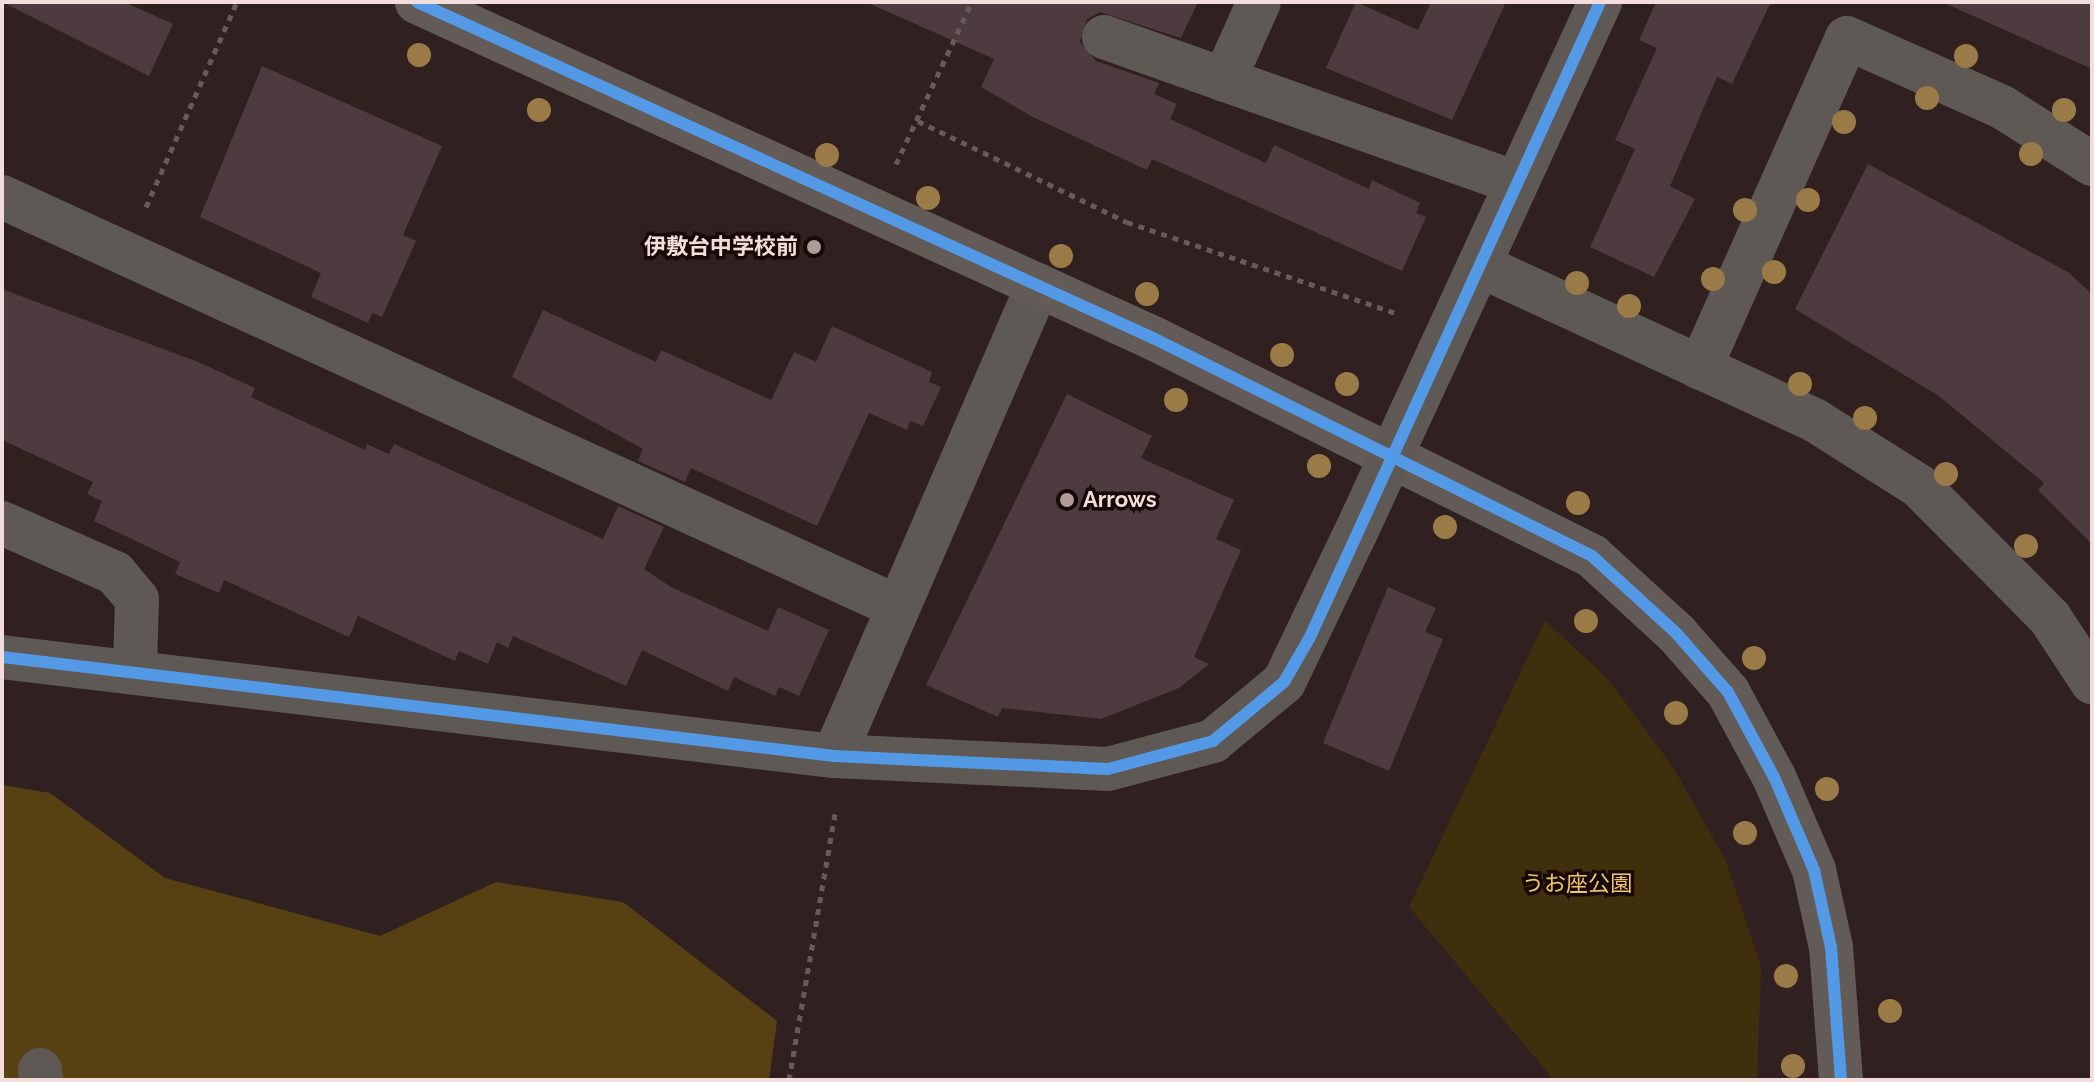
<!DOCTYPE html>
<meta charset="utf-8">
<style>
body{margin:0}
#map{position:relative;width:2094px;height:1082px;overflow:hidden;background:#302020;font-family:Raleway,"Noto Sans JP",sans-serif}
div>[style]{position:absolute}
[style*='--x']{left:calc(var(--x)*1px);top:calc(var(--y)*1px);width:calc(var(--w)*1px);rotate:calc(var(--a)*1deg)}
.green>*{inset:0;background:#402f0c}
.forest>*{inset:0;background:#574113}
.building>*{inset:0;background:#4e3b40}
.path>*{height:5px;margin-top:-2.5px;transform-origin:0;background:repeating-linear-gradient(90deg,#655c5a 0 6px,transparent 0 12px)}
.street>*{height:44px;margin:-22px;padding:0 22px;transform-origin:22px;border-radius:22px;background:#5f5956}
.secondary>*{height:44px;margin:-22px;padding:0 22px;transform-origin:22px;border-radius:22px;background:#635b57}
.street-bridge>*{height:44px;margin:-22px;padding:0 22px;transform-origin:22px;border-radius:22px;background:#5f5956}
.cycleway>*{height:12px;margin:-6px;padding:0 6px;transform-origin:6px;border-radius:6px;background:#5399e6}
.trees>*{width:24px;height:24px;margin:-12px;border-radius:50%;background:#9a7b48}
.dots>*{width:22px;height:22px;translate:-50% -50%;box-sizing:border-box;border:4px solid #160908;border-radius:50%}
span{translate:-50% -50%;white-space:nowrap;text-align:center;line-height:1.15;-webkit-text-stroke:7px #160908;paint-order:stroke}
.poi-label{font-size:22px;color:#f3dddc;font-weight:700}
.right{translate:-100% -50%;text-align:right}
.left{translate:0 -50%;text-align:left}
.park-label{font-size:22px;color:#f1c568}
.frame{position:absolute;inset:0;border:4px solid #f3dddc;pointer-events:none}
</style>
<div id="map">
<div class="green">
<i style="clip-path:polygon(1545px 621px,1607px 678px,1673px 767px,1725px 859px,1761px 967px,1757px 1080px,1554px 1080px,1409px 907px)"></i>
</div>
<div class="forest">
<i style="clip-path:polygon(2px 785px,50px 793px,165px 878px,380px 936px,496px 882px,623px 902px,777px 1021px,769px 1080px,2px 1080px)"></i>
</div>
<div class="building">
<i style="clip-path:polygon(2px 2px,124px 2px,173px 24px,149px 76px)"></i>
<i style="clip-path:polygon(866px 2px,1198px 2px,1181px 38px,1100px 12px,1087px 19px,1080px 42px,1096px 61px,1159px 83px,1154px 94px,1177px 104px,1170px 119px,1266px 163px,1274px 145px,1369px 189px,1372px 180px,1420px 203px,1416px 213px,1426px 217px,1402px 271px,1152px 159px,1147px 170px,1033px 117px,981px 87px,994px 59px)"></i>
<i style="clip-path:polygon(1356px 2px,1418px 30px,1431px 2px,1506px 2px,1452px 120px,1326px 68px)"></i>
<i style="clip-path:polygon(1656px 2px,1771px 2px,1732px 84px,1717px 77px,1670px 186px,1695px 199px,1654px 277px,1590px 247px,1635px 149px,1615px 140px,1657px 48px,1639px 40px)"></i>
<i style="clip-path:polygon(1942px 2px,2092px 2px,2092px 69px)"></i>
<i style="clip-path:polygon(262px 66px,442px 146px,403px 235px,416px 241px,382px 317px,372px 313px,368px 323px,311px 297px,321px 273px,200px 217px)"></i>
<i style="clip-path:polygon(1868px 164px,2068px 272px,2092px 294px,2092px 544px,2038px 490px,2044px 483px,1939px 396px,1795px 309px)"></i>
<i style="clip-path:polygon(2px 289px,198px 362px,255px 388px,251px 397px,365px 450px,367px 444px,389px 454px,394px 444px,603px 539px,618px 506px,664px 527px,644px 569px,671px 587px,768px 631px,778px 607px,829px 630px,799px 696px,779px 687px,775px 696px,734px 677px,728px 691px,642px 650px,626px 686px,513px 636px,508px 648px,497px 642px,488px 664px,459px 651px,455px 661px,358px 616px,349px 637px,224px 580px,219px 593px,175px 574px,180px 562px,94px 521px,102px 501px,87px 494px,93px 482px,2px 440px)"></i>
<i style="clip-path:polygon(543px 310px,656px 362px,661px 350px,771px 400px,794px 352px,816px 362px,832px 326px,932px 372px,929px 382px,941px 387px,923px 426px,910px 421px,907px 430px,869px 413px,817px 526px,691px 468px,685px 482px,638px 461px,643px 449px,512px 377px)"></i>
<i style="clip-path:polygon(1067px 394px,1152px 436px,1141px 458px,1234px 500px,1216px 539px,1241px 550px,1194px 657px,1209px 664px,1179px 688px,1101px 719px,1002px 708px,998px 717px,926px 685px)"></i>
<i style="clip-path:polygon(1388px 587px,1436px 608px,1425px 632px,1443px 639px,1389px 771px,1323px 743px)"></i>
</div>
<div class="path">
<i style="--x:918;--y:121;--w:232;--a:25.8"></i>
<i style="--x:1127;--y:222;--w:287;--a:18.7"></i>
<i style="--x:896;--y:164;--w:179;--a:-64.9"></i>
<i style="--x:146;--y:207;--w:224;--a:-66.1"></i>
<i style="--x:789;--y:1080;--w:275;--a:-80.2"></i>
</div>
<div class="street">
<i style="--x:1104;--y:37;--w:437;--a:19.5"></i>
<i style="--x:1224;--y:80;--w:85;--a:-65.8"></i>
<i style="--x:2;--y:197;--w:985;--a:24.59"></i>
<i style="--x:1479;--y:265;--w:371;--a:24.8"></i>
<i style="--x:1816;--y:421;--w:122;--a:32.3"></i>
<i style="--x:1919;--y:486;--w:186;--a:45.2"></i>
<i style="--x:2050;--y:618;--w:77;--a:56.7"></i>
<i style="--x:1440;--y:350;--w:383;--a:-65.3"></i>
<i style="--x:1700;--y:368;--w:361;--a:-66"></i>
<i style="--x:1847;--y:38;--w:170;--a:24"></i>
<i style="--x:2002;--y:107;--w:107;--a:32.3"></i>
<i style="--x:2;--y:523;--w:124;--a:23.9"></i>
<i style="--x:115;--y:573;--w:34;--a:50"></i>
<i style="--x:137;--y:599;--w:70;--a:91.6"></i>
<i style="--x:2;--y:657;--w:838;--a:6.79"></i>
<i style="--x:834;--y:756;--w:274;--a:2.7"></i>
<i style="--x:1108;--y:769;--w:109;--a:-14.9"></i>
<i style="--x:1213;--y:741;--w:92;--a:-39.7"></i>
<i style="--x:1284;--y:682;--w:166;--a:-64.4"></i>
<i style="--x:834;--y:756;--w:513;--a:-66.58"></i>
<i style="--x:40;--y:1070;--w:10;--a:84"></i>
</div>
<div class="secondary">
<i style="--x:417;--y:2;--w:809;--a:24.54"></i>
<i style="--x:1153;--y:338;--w:490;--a:26.4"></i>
<i style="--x:1592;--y:556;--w:115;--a:42.5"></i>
<i style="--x:1677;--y:634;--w:77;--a:48.7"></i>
<i style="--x:1728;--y:692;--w:97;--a:61.6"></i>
<i style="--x:1774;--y:777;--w:101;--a:66.7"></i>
<i style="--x:1814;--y:870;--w:79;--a:77.6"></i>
<i style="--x:1831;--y:947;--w:133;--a:85.7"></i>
</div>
<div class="street-bridge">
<i style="--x:1356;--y:532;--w:200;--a:-65.2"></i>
</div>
<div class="cycleway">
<i style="--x:417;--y:2;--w:809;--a:24.54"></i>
<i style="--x:1153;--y:338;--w:490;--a:26.4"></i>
<i style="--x:1592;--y:556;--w:115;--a:42.5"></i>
<i style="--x:1677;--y:634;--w:77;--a:48.7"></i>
<i style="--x:1728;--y:692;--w:97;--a:61.6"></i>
<i style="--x:1774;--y:777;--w:101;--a:66.7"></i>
<i style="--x:1814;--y:870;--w:79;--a:77.6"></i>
<i style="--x:1831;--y:947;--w:133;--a:85.7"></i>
<i style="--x:2;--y:657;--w:838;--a:6.79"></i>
<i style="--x:834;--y:756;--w:274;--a:2.7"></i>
<i style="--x:1108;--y:769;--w:109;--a:-14.9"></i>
<i style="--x:1213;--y:741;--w:92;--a:-39.7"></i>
<i style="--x:1284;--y:682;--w:52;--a:-60"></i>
<i style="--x:1310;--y:637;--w:698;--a:-65.45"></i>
</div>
<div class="trees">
<i style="left:419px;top:55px"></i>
<i style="left:1966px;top:56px"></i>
<i style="left:1927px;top:98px"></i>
<i style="left:539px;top:110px"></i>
<i style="left:2064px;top:110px"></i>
<i style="left:1844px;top:122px"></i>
<i style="left:2031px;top:154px"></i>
<i style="left:827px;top:155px"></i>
<i style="left:928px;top:198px"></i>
<i style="left:1808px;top:200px"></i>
<i style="left:1745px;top:210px"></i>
<i style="left:1061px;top:256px"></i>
<i style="left:1774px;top:272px"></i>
<i style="left:1713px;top:279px"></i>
<i style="left:1577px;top:283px"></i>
<i style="left:1147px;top:294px"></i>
<i style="left:1629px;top:306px"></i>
<i style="left:1282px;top:355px"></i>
<i style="left:1347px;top:384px"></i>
<i style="left:1800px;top:384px"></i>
<i style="left:1176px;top:400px"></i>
<i style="left:1865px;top:418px"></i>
<i style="left:1319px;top:466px"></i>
<i style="left:1946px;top:474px"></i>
<i style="left:1578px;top:503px"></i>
<i style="left:1445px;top:527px"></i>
<i style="left:2026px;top:546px"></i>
<i style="left:1586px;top:621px"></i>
<i style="left:1754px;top:658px"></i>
<i style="left:1676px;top:713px"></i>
<i style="left:1827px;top:789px"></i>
<i style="left:1745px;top:833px"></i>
<i style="left:1786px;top:976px"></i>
<i style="left:1890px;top:1011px"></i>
<i style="left:1793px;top:1066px"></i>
</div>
<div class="dots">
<i style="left:814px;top:247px;background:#af9b9a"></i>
<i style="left:1067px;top:500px;background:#af9b9a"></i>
</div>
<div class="poi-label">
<span class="right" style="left:798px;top:247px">伊敷台中学校前</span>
<span class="left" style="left:1083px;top:500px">Arrows</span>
</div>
<div class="park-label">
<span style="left:1577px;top:884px">うお座公園</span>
</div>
<div class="frame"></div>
</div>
